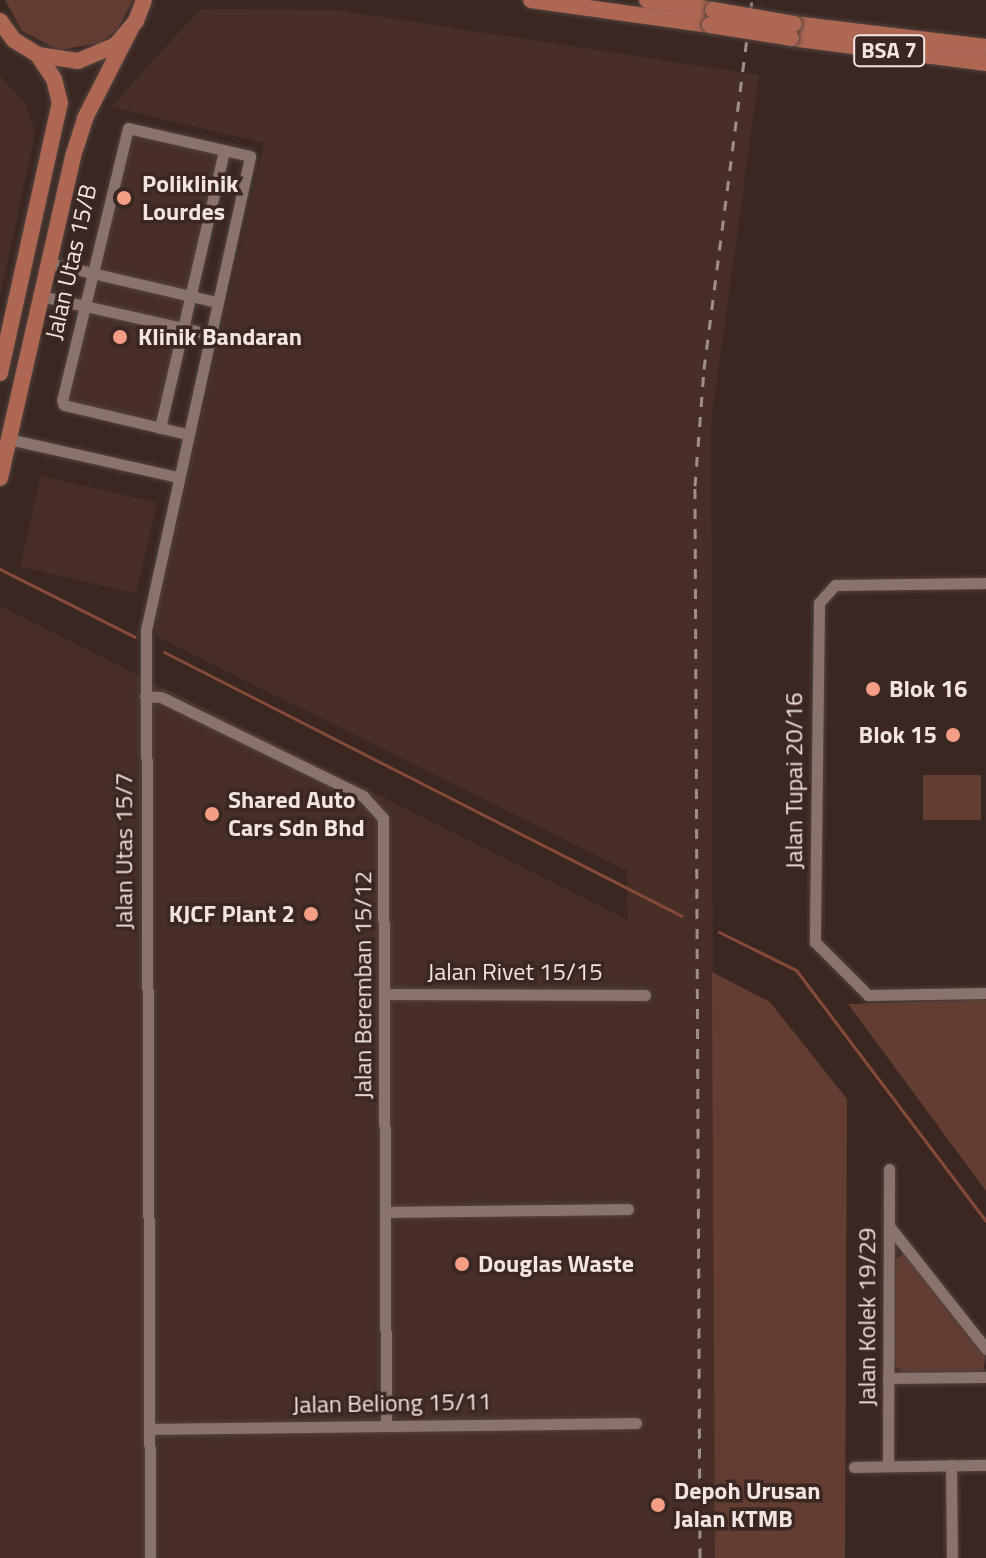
<!DOCTYPE html>
<style>
body{margin:0}
#map{position:relative;width:986px;height:1558px;overflow:hidden;background:#3a2722;font-family:"Titillium Web",sans-serif}
div>[style]{position:absolute}
[style*='--x']{left:calc(var(--x)*1px);top:calc(var(--y)*1px);width:calc(var(--w)*1px);rotate:calc(var(--a)*1deg)}
.built>*{inset:0;background:#472f28;transform-origin:0 0}
.green>*{inset:0;background:#643d32;transform-origin:0 0}
.stream>*{height:3px;margin:-1.5px;padding:0 1.5px;transform-origin:1.5px;border-radius:1.5px;background:#864a39}
.roads{filter:drop-shadow(0 0 2px #52433e) drop-shadow(0 0 2px #52433e)}
.minor>*{height:11px;margin:-5.5px;padding:0 5.5px;transform-origin:5.5px;border-radius:5.5px;background:#89736c}
.primary>*{height:16px;margin:-8px;padding:0 8px;transform-origin:8px;border-radius:8px;background:#ad6753}
.rail>*{height:3px;margin-top:-1.5px;transform-origin:0;background:repeating-linear-gradient(90deg,#9f8f8b 0 10px,transparent 0 20px)}
.bridges{filter:drop-shadow(0 0 2px #52433e) drop-shadow(0 0 2px #52433e)}
.primary-bridge>*{height:16px;margin:-8px;padding:0 8px;transform-origin:8px;border-radius:8px;background:#ad6753}
.dots>*{width:22px;height:22px;translate:-50% -50%;box-sizing:border-box;border:4px solid #3a2722;border-radius:50%}
span{translate:-50% -50%;white-space:nowrap;text-align:center;line-height:1.15;-webkit-text-stroke:7px #3a2722;paint-order:stroke}
.shield-label span{padding:2px 6px;background:#3a2722;border:2px solid;border-radius:6px;-webkit-text-stroke-width:0}
.shield-label{font-size:22px;color:#f1e4e1;font-weight:700}
.poi-label{font-size:24px;color:#f1e4e1;font-weight:700}
.left{translate:0 -50%;text-align:left}
.right{translate:-100% -50%;text-align:right}
.street-label{font-size:24px;color:#f1e4e1}
</style>
<div id="map">
<div class="built">
<i style="clip-path:polygon(200px 9px,337px 10px,759px 75px,711px 424px,715px 1558px,0 1558px,0 606px,628px 920px,627px 870px,156px 636px,156px 615px,264px 143px,111px 107px)"></i>
<i style="clip-path:polygon(0 76px,25px 104px,35px 134px,0 296px)"></i>
<i style="left:129px;top:133px;width:91px;height:276px;rotate:13deg"></i>
<i style="left:41px;top:476px;width:119px;height:93px;rotate:13deg"></i>
</div>
<div class="green">
<i style="clip-path:polygon(5px 0,133px 0,117px 30px,100px 43px,59px 50px,22px 31px)"></i>
<i style="left:923px;top:775px;width:58px;height:45px"></i>
<i style="clip-path:polygon(712px 972px,770px 1002px,847px 1099px,845px 1558px,715px 1558px)"></i>
<i style="clip-path:polygon(986px 1000px,986px 1191px,848px 1004px)"></i>
<i style="clip-path:polygon(904px 1253px,986px 1355px,983px 1371px,902px 1372px,894px 1365px,896px 1259px)"></i>
</div>
<div class="stream">
<i style="--x:0;--y:569;--w:151;--a:26.7"></i>
<i style="--x:164;--y:652;--w:581;--a:27.01"></i>
<i style="--x:719;--y:932;--w:86;--a:26.3"></i>
<i style="--x:796;--y:970;--w:315;--a:52.9"></i>
</div>
<div class="roads">
<div class="minor">
<i style="--x:49;--y:263;--w:172;--a:13.1"></i>
<i style="--x:41;--y:296;--w:172;--a:12.7"></i>
<i style="--x:160;--y:428;--w:285;--a:-77"></i>
<i style="--x:9;--y:439;--w:173;--a:12.7"></i>
<i style="--x:986;--y:583;--w:151;--a:179.2"></i>
<i style="--x:835;--y:585;--w:24;--a:132"></i>
<i style="--x:819;--y:603;--w:339;--a:90.7"></i>
<i style="--x:815;--y:942;--w:75;--a:45"></i>
<i style="--x:868;--y:995;--w:118;--a:-1"></i>
<i style="--x:145;--y:696;--w:16;--a:4"></i>
<i style="--x:161;--y:697;--w:225;--a:26.1"></i>
<i style="--x:363;--y:796;--w:30;--a:48"></i>
<i style="--x:383;--y:818;--w:606;--a:89.72"></i>
<i style="--x:385;--y:994;--w:260;--a:0.2"></i>
<i style="--x:386;--y:1212;--w:242;--a:-0.7"></i>
<i style="--x:889;--y:1226;--w:157;--a:51.7"></i>
<i style="--x:888;--y:1378;--w:98;--a:-0.6"></i>
<i style="--x:149;--y:1429;--w:487;--a:-0.7"></i>
<i style="--x:951;--y:1465;--w:93;--a:89.4"></i>
<i style="--x:888;--y:1466;--w:297;--a:-89.8"></i>
<i style="--x:854;--y:1467;--w:132;--a:-0.9"></i>
<i style="--x:150;--y:1558;--w:928;--a:-90.25"></i>
<i style="--x:146;--y:630;--w:485;--a:-77.6"></i>
<i style="--x:250;--y:156;--w:125;--a:-167.1"></i>
<i style="--x:128;--y:128;--w:280;--a:103.6"></i>
<i style="--x:62;--y:400;--w:5;--a:68"></i>
<i style="--x:64;--y:405;--w:126;--a:13.3"></i>
</div>
<div class="primary">
<i style="--x:531;--y:0;--w:181;--a:8"></i>
<i style="--x:647;--y:0;--w:67;--a:8.6"></i>
<i style="--x:0;--y:21;--w:24;--a:54"></i>
<i style="--x:14;--y:40;--w:28;--a:32"></i>
<i style="--x:38;--y:55;--w:40;--a:8.5"></i>
<i style="--x:78;--y:61;--w:41;--a:-22.8"></i>
<i style="--x:116;--y:45;--w:31;--a:-50"></i>
<i style="--x:136;--y:21;--w:22;--a:-69"></i>
<i style="--x:794;--y:24;--w:193;--a:6.8"></i>
<i style="--x:791;--y:38;--w:197;--a:7.3"></i>
<i style="--x:0;--y:373;--w:277;--a:-77.5"></i>
<i style="--x:60;--y:103;--w:25;--a:-104"></i>
<i style="--x:54;--y:79;--w:29;--a:-124"></i>
<i style="--x:0;--y:478;--w:330;--a:-77.2"></i>
<i style="--x:73;--y:156;--w:40;--a:-72"></i>
<i style="--x:85;--y:118;--w:99;--a:-62.9"></i>
</div>
</div>
<div class="rail">
<i style="--x:700;--y:1558;--w:1072;--a:-90.27"></i>
<i style="--x:695;--y:486;--w:117;--a:-85.6"></i>
<i style="--x:704;--y:369;--w:372;--a:-82.6"></i>
</div>
<div class="bridges">
<div class="primary-bridge">
<i style="--x:713;--y:10;--w:82;--a:9.8"></i>
<i style="--x:710;--y:25;--w:82;--a:9.1"></i>
</div>
</div>
<div class="dots">
<i style="left:124px;top:198px;background:#f49e86"></i>
<i style="left:120px;top:337px;background:#f49e86"></i>
<i style="left:873px;top:689px;background:#f49e86"></i>
<i style="left:953px;top:735px;background:#f49e86"></i>
<i style="left:212px;top:814px;background:#f49e86"></i>
<i style="left:311px;top:914px;background:#f49e86"></i>
<i style="left:462px;top:1264px;background:#f49e86"></i>
<i style="left:658px;top:1505px;background:#f49e86"></i>
</div>
<div class="shield-label">
<span style="left:889px;top:51px">BSA 7</span>
</div>
<div class="poi-label">
<span class="left" style="left:142px;top:198px">Poliklinik<br>Lourdes</span>
<span class="left" style="left:138px;top:337px">Klinik Bandaran</span>
<span class="left" style="left:889px;top:689px">Blok 16</span>
<span class="right" style="left:937px;top:735px">Blok 15</span>
<span class="left" style="left:228px;top:814px">Shared Auto<br>Cars Sdn Bhd</span>
<span class="right" style="left:295px;top:914px">KJCF Plant 2</span>
<span class="left" style="left:478px;top:1264px">Douglas Waste</span>
<span class="left" style="left:674px;top:1505px">Depoh Urusan<br>Jalan KTMB</span>
</div>
<div class="street-label">
<span style="left:71px;top:262px;rotate:-77deg">Jalan Utas 15/B</span>
<span style="left:794px;top:781px;rotate:-90deg">Jalan Tupai 20/16</span>
<span style="left:124px;top:851px;rotate:-90deg">Jalan Utas 15/7</span>
<span style="left:515px;top:972px">Jalan Rivet 15/15</span>
<span style="left:363px;top:985px;rotate:-90deg">Jalan Beremban 15/12</span>
<span style="left:867px;top:1317px;rotate:-90deg">Jalan Kolek 19/29</span>
<span style="left:392px;top:1403px;rotate:-1deg">Jalan Beliong 15/11</span>
</div>
</div>
